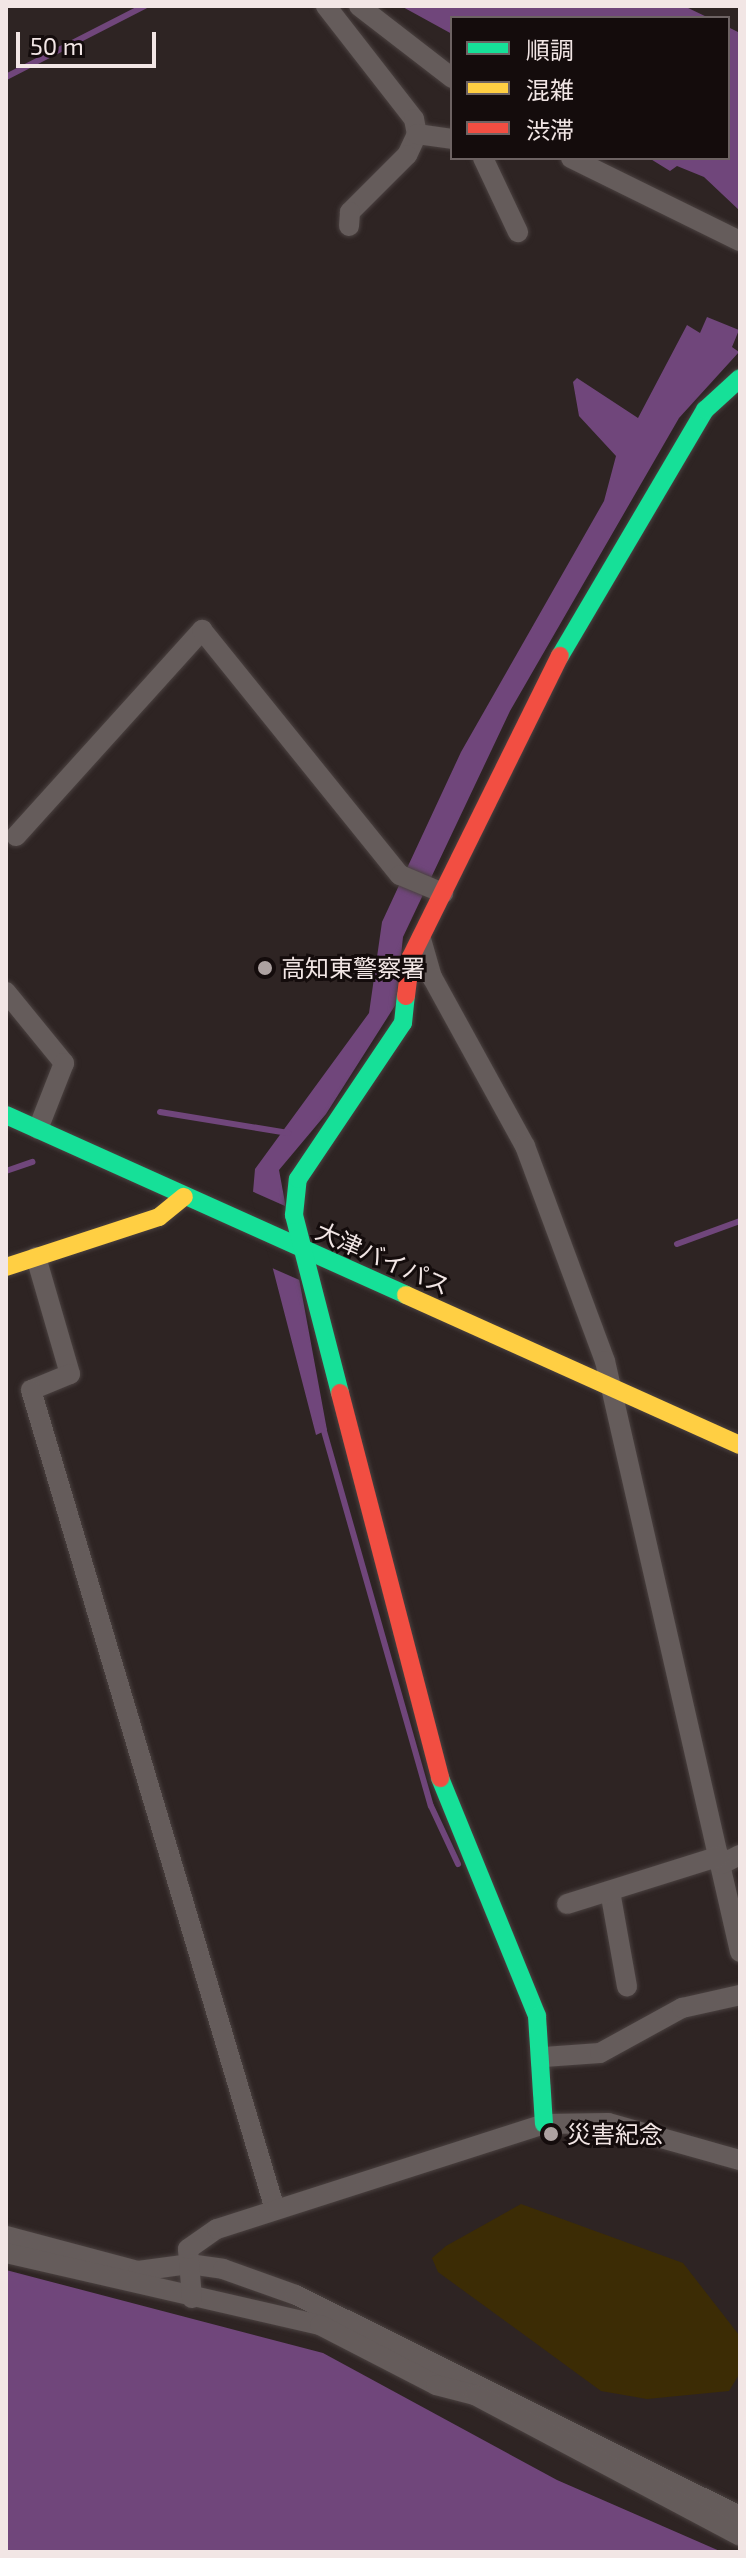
<!DOCTYPE html>
<meta charset="utf-8">
<style>
body{margin:0}
#map{position:relative;width:746px;height:2558px;overflow:hidden;background:#2e2423;font-family:"Exo 2","Noto Sans JP",sans-serif}
div>[style]{position:absolute}
[style*='--x']{left:calc(var(--x)*1px);top:calc(var(--y)*1px);width:calc(var(--w)*1px);rotate:calc(var(--a)*1deg)}
.green>*{inset:0;background:#3c2c05}
.water>*{inset:0;background:#70467b}
.pier>*{inset:0;background:#2e2423}
.stream>*{height:6px;margin:-3px;padding:0 3px;transform-origin:3px;border-radius:3px;background:#70467b}
.roads{filter:drop-shadow(0 0 2px #4a4140) drop-shadow(0 0 2px #4a4140)}
.street>*{height:20px;margin:-10px;padding:0 10px;transform-origin:10px;border-radius:10px;background:#655c5b}
.fast>*{height:18px;margin:-9px;padding:0 9px;transform-origin:9px;border-radius:9px;background:#16e098}
.slow>*{height:18px;margin:-9px;padding:0 9px;transform-origin:9px;border-radius:9px;background:#ffcf43}
.jam>*{height:18px;margin:-9px;padding:0 9px;transform-origin:9px;border-radius:9px;background:#f24e42}
.dots>*{width:22px;height:22px;translate:-50% -50%;box-sizing:border-box;border:4px solid #140c0c;border-radius:50%}
span{translate:-50% -50%;white-space:nowrap;text-align:center;line-height:1.15;-webkit-text-stroke:6px #140c0c;paint-order:stroke}
.poi-label{font-size:24px;color:#f2e6e5}
.left{translate:0 -50%;text-align:left}
.street-label{font-size:24px;color:#f2e6e5}
.frame{position:absolute;inset:0;border:8px solid #f2e6e5;pointer-events:none}
.legend{position:absolute;left:450px;top:16px;width:280px;height:144px;box-sizing:border-box;background:#140c0c;border:2px solid #6d6363;margin:0;padding:10px 14px;list-style:none;font-size:24px;color:#f2e6e5}
.legend li{display:flex;align-items:center;gap:16px;height:40px}
.legend b{width:40px;border:2px solid #6d6363}
.scale{position:absolute;left:16px;top:32px;width:140px;height:36px;box-sizing:border-box;border:4px solid #f2e6e5;border-top:0;padding-left:10px;font-size:24px;line-height:28px;white-space:nowrap;color:#f2e6e5;-webkit-text-stroke:6px #140c0c;paint-order:stroke}
</style>
<div id="map">
<div class="green">
<i style="clip-path:polygon(521px 2204px,683px 2263px,739px 2335px,740px 2373px,729px 2391px,647px 2399px,601px 2391px,438px 2272px,432px 2258px,446px 2246px)"></i>
</div>
<div class="water">
<i style="clip-path:polygon(401px 6px,684px 6px,709px 18px,452px 18px,452px 34px)"></i>
<i style="clip-path:polygon(728px 27px,740px 33px,740px 211px,704px 177px,677px 166px,670px 171px,649px 158px,728px 158px)"></i>
<i style="clip-path:polygon(707px 317px,739px 330px,732px 347px,739px 352px,679px 418px,510px 711px,403px 937px,396px 1004px,326px 1114px,279px 1170px,327px 1430px,316px 1435px,253px 1192px,255px 1169px,369px 1013px,382px 922px,461px 752px,604px 501px,616px 456px,579px 416px,573px 382px,577px 378px,638px 418px,687px 325px,700px 333px)"></i>
<i style="clip-path:polygon(6px 2270px,323px 2353px,557px 2480px,722px 2552px,6px 2552px)"></i>
</div>
<div class="pier">
<i style="clip-path:polygon(249px 1190px,285px 1206px,304px 1282px,272px 1268px)"></i>
</div>
<div class="stream">
<i style="--x:6;--y:77;--w:156;--a:-27.1"></i>
<i style="--x:160;--y:1112;--w:130;--a:9.3"></i>
<i style="--x:6;--y:1171;--w:28;--a:-19"></i>
<i style="--x:677;--y:1244;--w:67;--a:-20.1"></i>
<i style="--x:322;--y:1424;--w:397;--a:74.1"></i>
<i style="--x:431;--y:1806;--w:64;--a:65"></i>
</div>
<div class="roads">
<div class="street">
<i style="--x:326;--y:6;--w:143;--a:52.1"></i>
<i style="--x:414;--y:119;--w:15;--a:79"></i>
<i style="--x:417;--y:134;--w:23;--a:115"></i>
<i style="--x:407;--y:155;--w:81;--a:135"></i>
<i style="--x:350;--y:212;--w:14;--a:94"></i>
<i style="--x:359;--y:6;--w:118;--a:37.7"></i>
<i style="--x:417;--y:134;--w:35;--a:8"></i>
<i style="--x:483;--y:158;--w:82;--a:64.7"></i>
<i style="--x:571;--y:158;--w:188;--a:26.2"></i>
<i style="--x:16;--y:836;--w:278;--a:-47.9"></i>
<i style="--x:202;--y:630;--w:315;--a:51.1"></i>
<i style="--x:400;--y:875;--w:47;--a:22.7"></i>
<i style="--x:421;--y:939;--w:40;--a:74"></i>
<i style="--x:432;--y:977;--w:193;--a:61.2"></i>
<i style="--x:525;--y:1146;--w:229;--a:69.6"></i>
<i style="--x:605;--y:1361;--w:606;--a:77.13"></i>
<i style="--x:6;--y:992;--w:92;--a:50.8"></i>
<i style="--x:64;--y:1063;--w:71;--a:111.5"></i>
<i style="--x:36;--y:1257;--w:122;--a:73.8"></i>
<i style="--x:70;--y:1374;--w:42;--a:157.7"></i>
<i style="--x:31;--y:1390;--w:851;--a:73.42"></i>
<i style="--x:722;--y:1864;--w:20;--a:-27"></i>
<i style="--x:610;--y:1891;--w:97;--a:79.9"></i>
<i style="--x:567;--y:1904;--w:160;--a:-17.4"></i>
<i style="--x:544;--y:2057;--w:56;--a:-4.1"></i>
<i style="--x:600;--y:2053;--w:94;--a:-28.8"></i>
<i style="--x:682;--y:2008;--w:59;--a:-12.6"></i>
<i style="--x:6;--y:2236;--w:137;--a:14.9"></i>
<i style="--x:138;--y:2271;--w:51;--a:-7.8"></i>
<i style="--x:189;--y:2264;--w:34;--a:8"></i>
<i style="--x:223;--y:2269;--w:77;--a:19.6"></i>
<i style="--x:296;--y:2295;--w:496;--a:26.5"></i>
<i style="--x:6;--y:2253;--w:322;--a:12.9"></i>
<i style="--x:320;--y:2325;--w:131;--a:27.3"></i>
<i style="--x:436;--y:2385;--w:40;--a:14.4"></i>
<i style="--x:475;--y:2395;--w:300;--a:28"></i>
<i style="--x:192;--y:2298;--w:49;--a:-94.7"></i>
<i style="--x:188;--y:2249;--w:35;--a:-35"></i>
<i style="--x:217;--y:2229;--w:343;--a:-17.8"></i>
<i style="--x:544;--y:2124;--w:64;--a:-0.9"></i>
<i style="--x:608;--y:2123;--w:137;--a:15.7"></i>
</div>
<div class="fast">
<i style="--x:560;--y:656;--w:286;--a:-59.5"></i>
<i style="--x:705;--y:410;--w:47;--a:-42.4"></i>
<i style="--x:6;--y:1115;--w:439;--a:24.2"></i>
<i style="--x:340;--y:1393;--w:184;--a:-104.5"></i>
<i style="--x:294;--y:1215;--w:36;--a:-84"></i>
<i style="--x:298;--y:1179;--w:188;--a:-56.1"></i>
<i style="--x:403;--y:1023;--w:27;--a:-84"></i>
<i style="--x:440;--y:1778;--w:257;--a:67.8"></i>
<i style="--x:537;--y:2016;--w:108;--a:86.3"></i>
</div>
<div class="slow">
<i style="--x:6;--y:1267;--w:161;--a:-18.1"></i>
<i style="--x:159;--y:1217;--w:32;--a:-39"></i>
<i style="--x:406;--y:1295;--w:366;--a:24.2"></i>
</div>
<div class="jam">
<i style="--x:406;--y:996;--w:39;--a:-83"></i>
<i style="--x:411;--y:957;--w:336;--a:-63.7"></i>
<i style="--x:340;--y:1393;--w:398;--a:75.4"></i>
</div>
</div>
<div class="dots">
<i style="left:265px;top:968px;background:#ada2a1"></i>
<i style="left:551px;top:2134px;background:#ada2a1"></i>
</div>
<div class="poi-label">
<span class="left" style="left:281px;top:968px">高知東警察署</span>
<span class="left" style="left:567px;top:2134px">災害紀念</span>
</div>
<div class="street-label">
<span style="left:383px;top:1258px;rotate:24deg">大津バイパス</span>
</div>
<div class="frame"></div>
<ul class="legend">
<li><b style="height:10px;background:#16e098"></b>順調</li>
<li><b style="height:10px;background:#ffcf43"></b>混雑</li>
<li><b style="height:10px;background:#f24e42"></b>渋滞</li>
</ul>
<div class="scale">50 m</div>
</div>
